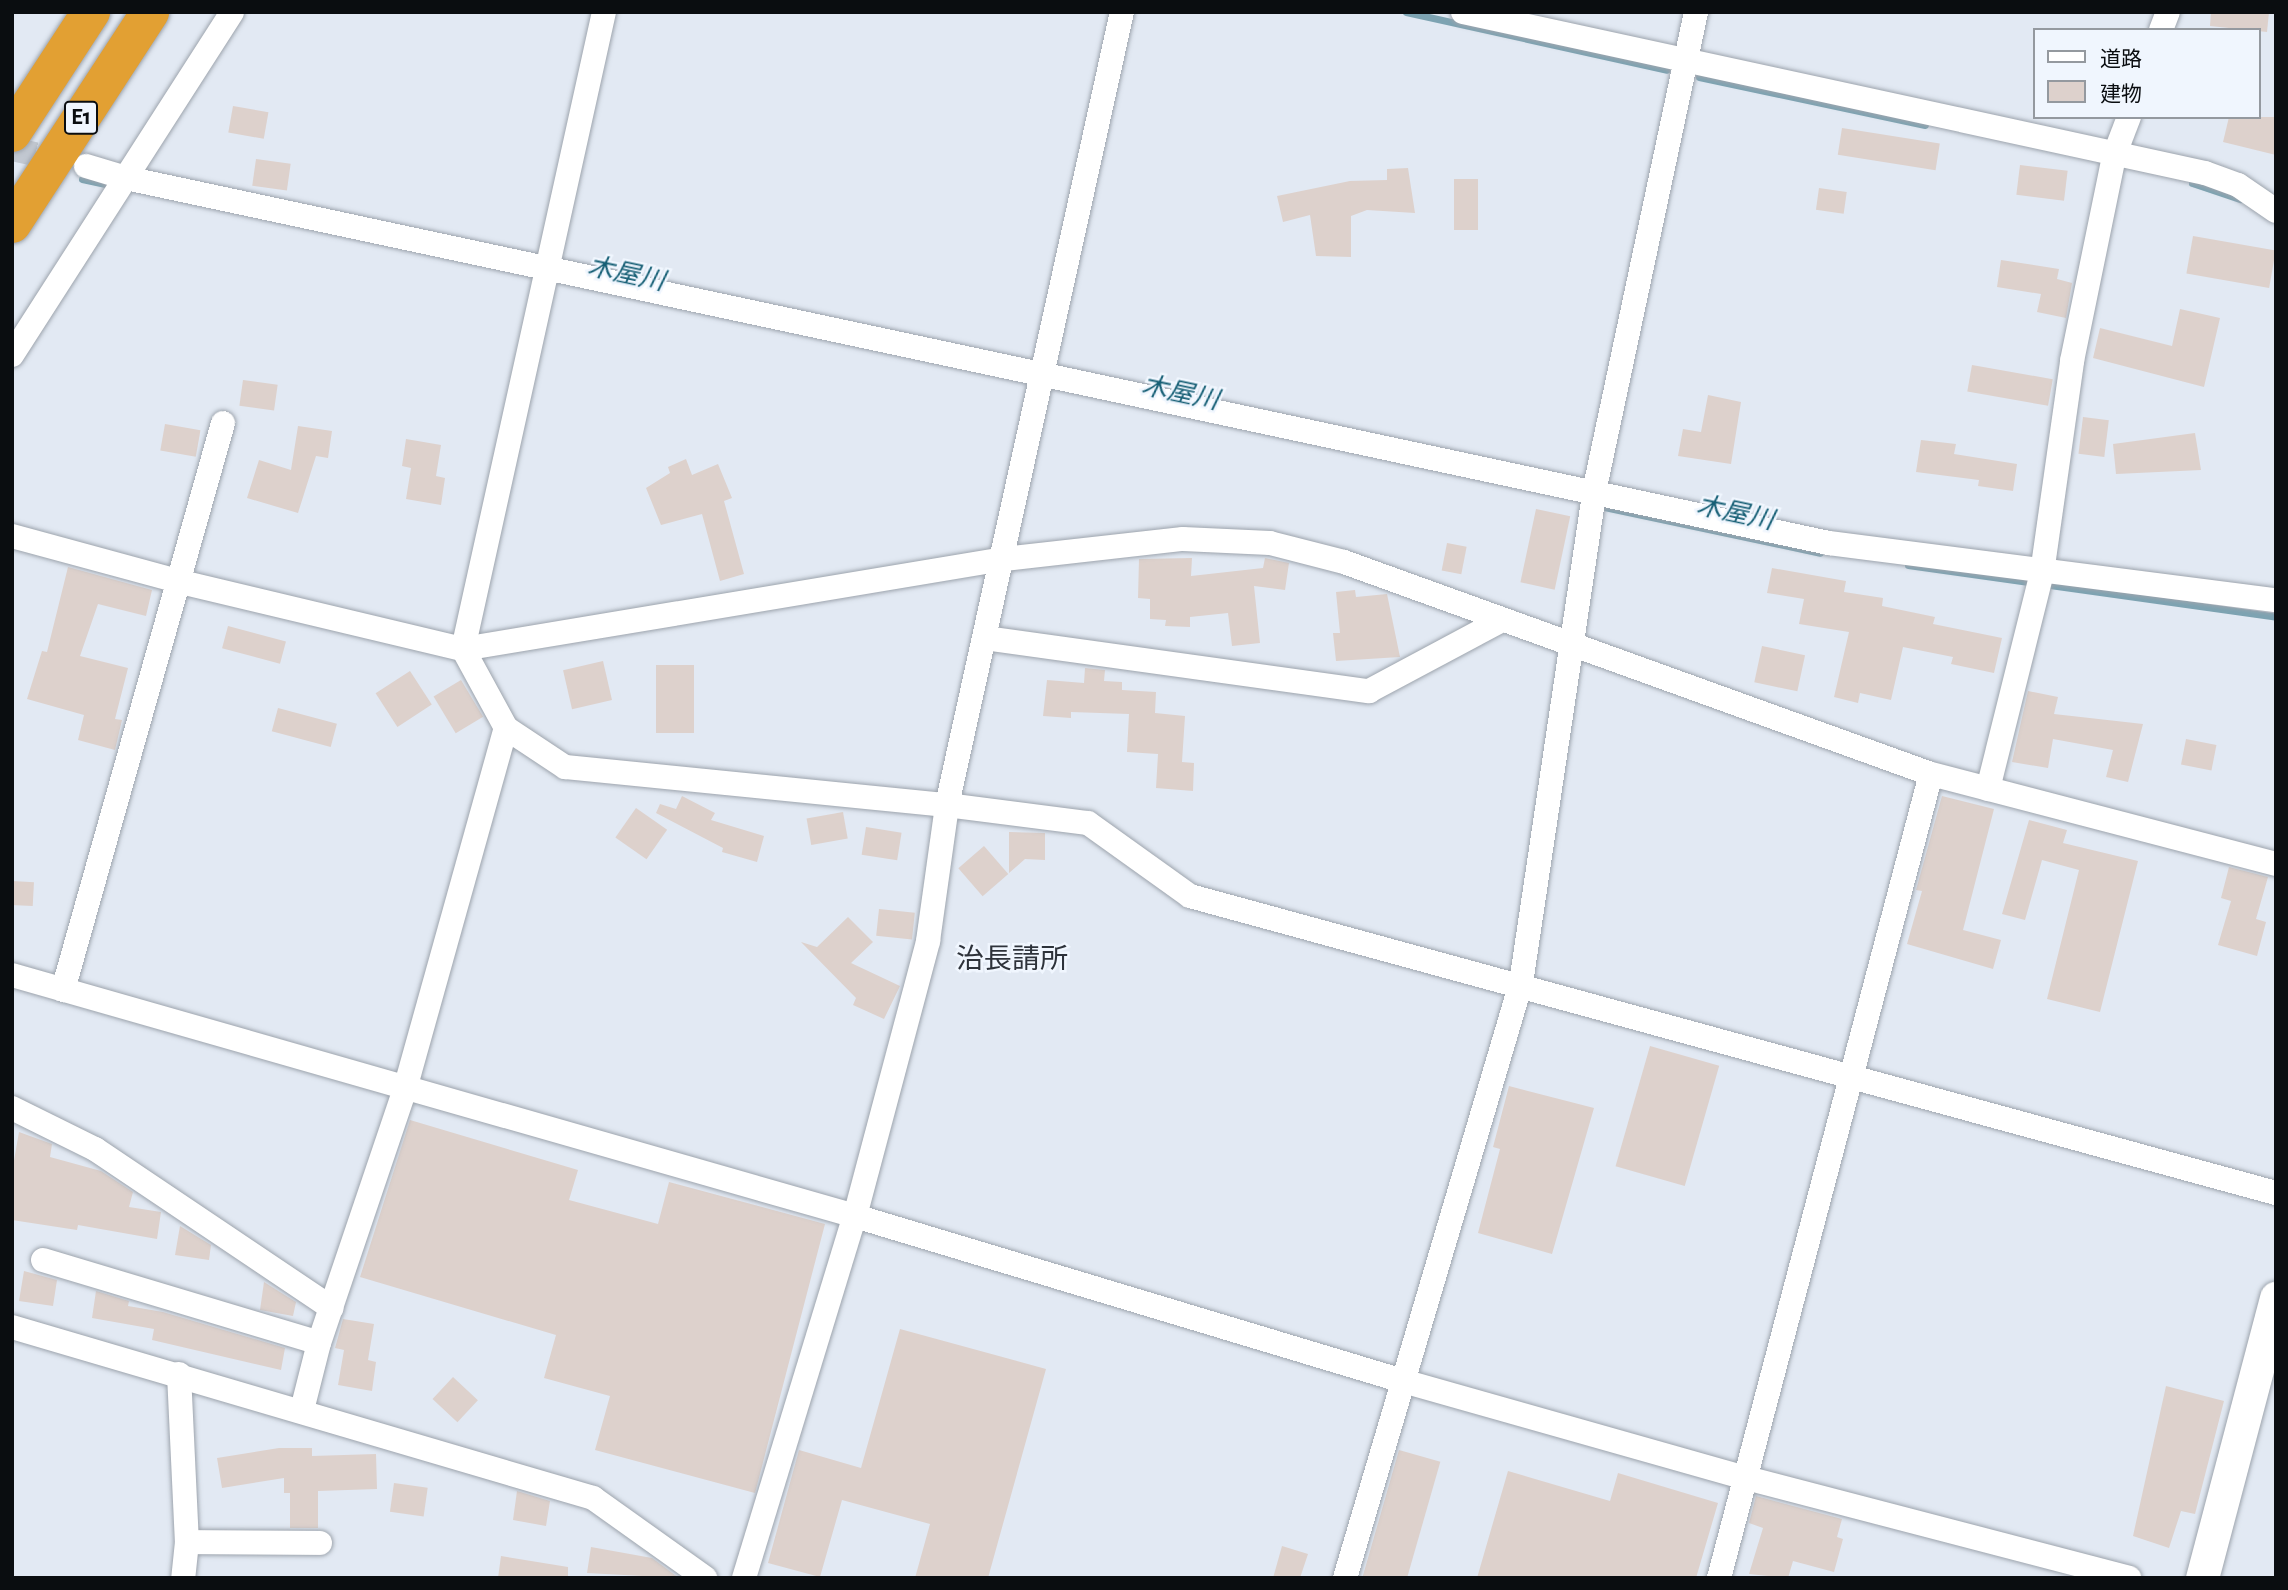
<!DOCTYPE html>
<meta charset="utf-8">
<style>
body{margin:0}
#map{position:relative;width:2288px;height:1590px;overflow:hidden;background:#e2e9f3;font-family:"Alegreya Sans","Noto Sans JP",sans-serif}
div>[style]{position:absolute}
[style*='--x']{left:calc(var(--x)*1px);top:calc(var(--y)*1px);width:calc(var(--w)*1px);rotate:calc(var(--a)*1deg)}
.stream>*{height:7px;margin:-3.5px;padding:0 3.5px;transform-origin:3.5px;border-radius:3.5px;background:#7da3b2}
.building>*{inset:0;background:#ddd1cc;transform-origin:0 0}
.street-tunnel>*{height:24px;margin-top:-12px;transform-origin:0;background:repeating-linear-gradient(90deg,#c2c8d1 0 24px,transparent 0 36px)}
.roads{filter:drop-shadow(0 0 2px #9da4ad) drop-shadow(0 0 2px #9da4ad)}
.street>*{height:24px;margin:-12px;padding:0 12px;transform-origin:12px;border-radius:12px;background:#fff}
.secondary>*{height:33px;margin:-16.5px;padding:0 16.5px;transform-origin:16.5px;border-radius:16.5px;background:#fff}
.highway>*{height:38px;margin:-19px;padding:0 19px;transform-origin:19px;border-radius:19px;background:#e2a033}
span{translate:-50% -50%;white-space:nowrap;text-align:center;line-height:1.15;-webkit-text-stroke:5px #f0f6fe;paint-order:stroke}
.shield-label span{padding:2px 5px;background:#f0f6fe;border:2px solid;border-radius:5px;-webkit-text-stroke-width:0}
.shield-label{font-size:23px;color:#0a0d10;font-weight:700}
.water-label{font-size:26px;color:#165f75;font-style:italic}
.quarter-label{font-size:28px;color:#2d323a}
.frame{position:absolute;inset:0;border:14px solid #0a0d10;pointer-events:none}
.legend{position:absolute;left:2033px;top:28px;width:228px;height:91px;box-sizing:border-box;background:#f0f6fe;border:2px solid #94999f;margin:0;padding:9px 12px;list-style:none;font-size:21px;color:#0a0d10}
.legend li{display:flex;align-items:center;gap:14px;height:35px}
.legend b{width:35px;border:2px solid #94999f}
</style>
<div id="map">
<div class="stream">
<i style="--x:1406;--y:12;--w:267;--a:12.5"></i>
<i style="--x:1699;--y:77;--w:231;--a:12"></i>
<i style="--x:82;--y:179;--w:24;--a:12"></i>
<i style="--x:2192;--y:183;--w:51;--a:18.4"></i>
<i style="--x:1595;--y:505;--w:230;--a:12"></i>
<i style="--x:1908;--y:565;--w:372;--a:8"></i>
</div>
<div class="building">
<i style="clip-path:polygon(2211px 12px,2269px 12px,2267px 32px,2210px 26px)"></i>
<i style="left:233px;top:106px;width:36px;height:27px;rotate:10deg"></i>
<i style="clip-path:polygon(2229px 117px,2276px 117px,2276px 155px,2223px 142px)"></i>
<i style="left:1842px;top:128px;width:99px;height:27px;rotate:9deg"></i>
<i style="left:256px;top:159px;width:35px;height:27px;rotate:8deg"></i>
<i style="left:2020px;top:165px;width:48px;height:30px;rotate:7deg"></i>
<i style="clip-path:polygon(1408px 168px,1415px 213px,1367px 210px,1351px 216px,1351px 257px,1316px 256px,1310px 215px,1283px 222px,1277px 196px,1350px 181px,1387px 180px,1387px 169px)"></i>
<i style="left:1454px;top:179px;width:24px;height:51px"></i>
<i style="left:1819px;top:188px;width:28px;height:22px;rotate:8deg"></i>
<i style="left:2193px;top:236px;width:84px;height:38px;rotate:10deg"></i>
<i style="clip-path:polygon(2001px 260px,2059px 269px,2057px 279px,2072px 283px,2066px 318px,2037px 312px,2041px 294px,1997px 287px)"></i>
<i style="clip-path:polygon(2180px 309px,2220px 318px,2204px 387px,2093px 358px,2100px 328px,2172px 346px)"></i>
<i style="left:1972px;top:365px;width:82px;height:27px;rotate:10deg"></i>
<i style="left:243px;top:380px;width:35px;height:26px;rotate:8deg"></i>
<i style="clip-path:polygon(1708px 395px,1741px 402px,1731px 464px,1678px 456px,1683px 429px,1701px 432px)"></i>
<i style="left:2083px;top:417px;width:26px;height:37px;rotate:7deg"></i>
<i style="left:165px;top:424px;width:36px;height:27px;rotate:10deg"></i>
<i style="clip-path:polygon(298px 426px,332px 431px,328px 458px,316px 456px,298px 513px,247px 498px,259px 460px,291px 470px)"></i>
<i style="clip-path:polygon(2195px 433px,2201px 470px,2116px 474px,2113px 444px)"></i>
<i style="clip-path:polygon(406px 439px,441px 445px,436px 476px,445px 478px,441px 505px,406px 499px,411px 468px,402px 466px)"></i>
<i style="clip-path:polygon(1921px 440px,1956px 444px,1954px 454px,2017px 464px,2013px 491px,1978px 486px,1979px 480px,1916px 472px)"></i>
<i style="clip-path:polygon(686px 459px,692px 475px,718px 464px,732px 498px,724px 501px,744px 574px,720px 581px,702px 514px,661px 525px,646px 488px,670px 473px,668px 467px)"></i>
<i style="left:1536px;top:509px;width:35px;height:75px;rotate:12deg"></i>
<i style="left:1447px;top:543px;width:20px;height:28px;rotate:11deg"></i>
<i style="clip-path:polygon(1192px 558px,1191px 576px,1263px 568px,1265px 558px,1289px 563px,1285px 590px,1254px 586px,1260px 643px,1232px 646px,1228px 613px,1190px 617px,1190px 627px,1165px 626px,1166px 620px,1150px 619px,1150px 599px,1138px 598px,1139px 559px)"></i>
<i style="clip-path:polygon(68px 567px,152px 590px,146px 616px,98px 604px,80px 656px,128px 668px,115px 719px,122px 720px,115px 750px,78px 740px,84px 715px,27px 699px,42px 651px,47px 652px)"></i>
<i style="clip-path:polygon(1772px 568px,1846px 581px,1844px 592px,1883px 598px,1882px 606px,1935px 617px,1933px 624px,2002px 638px,1994px 673px,1951px 664px,1953px 657px,1903px 647px,1891px 700px,1860px 693px,1858px 703px,1834px 697px,1849px 632px,1799px 624px,1804px 599px,1767px 593px)"></i>
<i style="clip-path:polygon(1355px 590px,1356px 597px,1387px 594px,1400px 657px,1336px 661px,1333px 633px,1340px 633px,1336px 592px)"></i>
<i style="left:228px;top:626px;width:60px;height:23px;rotate:15deg"></i>
<i style="left:1762px;top:646px;width:44px;height:37px;rotate:12deg"></i>
<i style="left:603px;top:661px;width:40px;height:41px;rotate:77deg"></i>
<i style="left:656px;top:665px;width:38px;height:68px"></i>
<i style="clip-path:polygon(1085px 668px,1105px 670px,1104px 681px,1122px 682px,1122px 690px,1156px 692px,1155px 713px,1185px 716px,1182px 762px,1194px 763px,1193px 791px,1156px 788px,1158px 754px,1127px 752px,1129px 714px,1071px 712px,1071px 718px,1043px 716px,1047px 680px,1084px 683px)"></i>
<i style="left:410px;top:671px;width:40px;height:41px;rotate:57deg"></i>
<i style="left:461px;top:680px;width:43px;height:32px;rotate:59deg"></i>
<i style="clip-path:polygon(2028px 691px,2058px 697px,2054px 714px,2143px 724px,2128px 782px,2106px 777px,2113px 750px,2053px 739px,2048px 768px,2012px 762px)"></i>
<i style="left:278px;top:708px;width:61px;height:24px;rotate:15deg"></i>
<i style="left:2186px;top:739px;width:31px;height:26px;rotate:11deg"></i>
<i style="clip-path:polygon(682px 796px,715px 813px,711px 820px,764px 836px,757px 862px,722px 852px,723px 848px,656px 813px,660px 804px,676px 809px)"></i>
<i style="clip-path:polygon(1942px 796px,1994px 809px,1963px 930px,2001px 940px,1993px 969px,1907px 944px,1922px 891px,1916px 890px)"></i>
<i style="left:636px;top:808px;width:38px;height:36px;rotate:35deg"></i>
<i style="left:843px;top:812px;width:27px;height:37px;rotate:80deg"></i>
<i style="clip-path:polygon(2029px 820px,2067px 830px,2063px 843px,2138px 861px,2100px 1012px,2047px 999px,2079px 870px,2042px 860px,2025px 920px,2002px 914px)"></i>
<i style="left:866px;top:827px;width:36px;height:28px;rotate:9deg"></i>
<i style="clip-path:polygon(1009px 832px,1045px 833px,1045px 860px,1025px 859px,1009px 873px)"></i>
<i style="left:984px;top:846px;width:37px;height:34px;rotate:49deg"></i>
<i style="clip-path:polygon(2229px 867px,2268px 877px,2256px 919px,2266px 922px,2257px 956px,2218px 945px,2231px 901px,2221px 898px)"></i>
<i style="left:12px;top:881px;width:22px;height:24px;rotate:3deg"></i>
<i style="left:879px;top:909px;width:36px;height:27px;rotate:6deg"></i>
<i style="clip-path:polygon(848px 917px,873px 942px,851px 963px,900px 986px,884px 1019px,853px 1005px,856px 998px,801px 942px,817px 947px)"></i>
<i style="left:1650px;top:1046px;width:72px;height:125px;rotate:16deg"></i>
<i style="clip-path:polygon(1509px 1086px,1594px 1108px,1552px 1254px,1478px 1233px,1500px 1149px,1493px 1147px)"></i>
<i style="clip-path:polygon(410px 1120px,578px 1170px,569px 1200px,658px 1224px,669px 1182px,825px 1224px,755px 1493px,595px 1450px,610px 1396px,544px 1378px,556px 1335px,360px 1277px)"></i>
<i style="clip-path:polygon(19px 1132px,52px 1144px,50px 1157px,101px 1171px,133px 1192px,129px 1207px,161px 1212px,157px 1239px,78px 1225px,77px 1230px,12px 1220px,12px 1172px)"></i>
<i style="clip-path:polygon(180px 1226px,211px 1245px,209px 1260px,175px 1255px)"></i>
<i style="clip-path:polygon(24px 1271px,57px 1280px,53px 1306px,19px 1301px)"></i>
<i style="clip-path:polygon(264px 1282px,296px 1302px,293px 1316px,260px 1310px)"></i>
<i style="clip-path:polygon(96px 1291px,129px 1301px,128px 1306px,163px 1312px,285px 1348px,281px 1370px,152px 1340px,154px 1329px,92px 1318px)"></i>
<i style="clip-path:polygon(343px 1319px,374px 1324px,368px 1360px,376px 1362px,372px 1391px,338px 1385px,344px 1350px,335px 1348px)"></i>
<i style="clip-path:polygon(900px 1329px,1046px 1369px,988px 1578px,915px 1578px,930px 1524px,842px 1500px,820px 1577px,768px 1563px,799px 1450px,861px 1468px)"></i>
<i style="left:453px;top:1377px;width:34px;height:30px;rotate:43deg"></i>
<i style="clip-path:polygon(2166px 1386px,2224px 1401px,2195px 1514px,2181px 1511px,2169px 1548px,2133px 1536px)"></i>
<i style="clip-path:polygon(279px 1448px,312px 1448px,312px 1456px,376px 1454px,377px 1489px,318px 1491px,318px 1528px,290px 1528px,290px 1493px,284px 1493px,284px 1478px,222px 1488px,217px 1458px)"></i>
<i style="left:1399px;top:1450px;width:43px;height:133px;rotate:16deg"></i>
<i style="clip-path:polygon(1508px 1471px,1610px 1501px,1618px 1473px,1718px 1503px,1696px 1578px,1477px 1578px)"></i>
<i style="left:394px;top:1483px;width:34px;height:29px;rotate:8deg"></i>
<i style="clip-path:polygon(517px 1491px,550px 1501px,546px 1526px,513px 1520px)"></i>
<i style="clip-path:polygon(1756px 1496px,1842px 1519px,1837px 1537px,1843px 1539px,1834px 1572px,1793px 1561px,1788px 1578px,1749px 1574px,1763px 1528px,1749px 1523px)"></i>
<i style="clip-path:polygon(1282px 1546px,1308px 1554px,1300px 1578px,1273px 1578px)"></i>
<i style="clip-path:polygon(591px 1547px,652px 1558px,679px 1578px,587px 1573px)"></i>
<i style="clip-path:polygon(501px 1556px,568px 1567px,568px 1578px,498px 1578px)"></i>
</div>
<div class="street-tunnel">
<i style="--x:12;--y:149;--w:55;--a:12.5"></i>
</div>
<div class="roads">
<div class="street">
<i style="--x:604;--y:12;--w:652;--a:102.48"></i>
<i style="--x:463;--y:649;--w:90;--a:61.4"></i>
<i style="--x:506;--y:728;--w:71;--a:33.5"></i>
<i style="--x:565;--y:767;--w:384;--a:5.7"></i>
<i style="--x:947;--y:805;--w:142;--a:7.3"></i>
<i style="--x:1088;--y:823;--w:125;--a:35.6"></i>
<i style="--x:1190;--y:896;--w:1126;--a:15.3"></i>
<i style="--x:1463;--y:12;--w:759;--a:12.24"></i>
<i style="--x:2205;--y:173;--w:35;--a:20"></i>
<i style="--x:2238;--y:185;--w:46;--a:34.4"></i>
<i style="--x:2161;--y:30;--w:19;--a:-69"></i>
<i style="--x:86;--y:166;--w:42;--a:16.7"></i>
<i style="--x:126;--y:178;--w:1742;--a:12.1"></i>
<i style="--x:1829;--y:543;--w:451;--a:7.3"></i>
<i style="--x:12;--y:355;--w:407;--a:-57.3"></i>
<i style="--x:12;--y:536;--w:175;--a:15.2"></i>
<i style="--x:181;--y:582;--w:290;--a:13.4"></i>
<i style="--x:463;--y:649;--w:548;--a:-9.45"></i>
<i style="--x:1004;--y:559;--w:180;--a:-6.4"></i>
<i style="--x:1183;--y:539;--w:87;--a:2.6"></i>
<i style="--x:1270;--y:543;--w:76;--a:14.4"></i>
<i style="--x:1344;--y:562;--w:624;--a:19.86"></i>
<i style="--x:1931;--y:774;--w:357;--a:14.6"></i>
<i style="--x:985;--y:638;--w:388;--a:7.9"></i>
<i style="--x:1369;--y:691;--w:151;--a:-28.1"></i>
<i style="--x:1988;--y:789;--w:223;--a:-76"></i>
<i style="--x:2042;--y:573;--w:214;--a:-81.9"></i>
<i style="--x:2072;--y:361;--w:209;--a:-78.4"></i>
<i style="--x:2114;--y:156;--w:42;--a:-69"></i>
<i style="--x:12;--y:975;--w:877;--a:15.95"></i>
<i style="--x:855;--y:1216;--w:572;--a:16.76"></i>
<i style="--x:1403;--y:1381;--w:356;--a:15.8"></i>
<i style="--x:1746;--y:1478;--w:396;--a:14.6"></i>
<i style="--x:63;--y:990;--w:589;--a:-74.24"></i>
<i style="--x:12;--y:1108;--w:93;--a:26.3"></i>
<i style="--x:95;--y:1149;--w:285;--a:33.9"></i>
<i style="--x:43;--y:1260;--w:288;--a:16.7"></i>
<i style="--x:12;--y:1327;--w:606;--a:16.4"></i>
<i style="--x:593;--y:1498;--w:138;--a:35.5"></i>
<i style="--x:179;--y:1374;--w:168;--a:87.3"></i>
<i style="--x:187;--y:1542;--w:36;--a:96"></i>
<i style="--x:302;--y:1410;--w:69;--a:-75.8"></i>
<i style="--x:319;--y:1343;--w:268;--a:-71.3"></i>
<i style="--x:405;--y:1089;--w:375;--a:-74.4"></i>
<i style="--x:187;--y:1542;--w:133;--a:0.4"></i>
<i style="--x:744;--y:1578;--w:379;--a:-73"></i>
<i style="--x:855;--y:1216;--w:285;--a:-75.1"></i>
<i style="--x:928;--y:941;--w:137;--a:-82"></i>
<i style="--x:947;--y:805;--w:812;--a:-77.56"></i>
<i style="--x:1345;--y:1578;--w:620;--a:-73.52"></i>
<i style="--x:1521;--y:983;--w:496;--a:-81.5"></i>
<i style="--x:1594;--y:492;--w:491;--a:-78"></i>
<i style="--x:1719;--y:1578;--w:831;--a:-75.23"></i>
</div>
<div class="secondary">
<i style="--x:2202;--y:1578;--w:290;--a:-75.2"></i>
</div>
<div class="highway">
<i style="--x:12;--y:133;--w:145;--a:-56.9"></i>
<i style="--x:12;--y:224;--w:253;--a:-56.9"></i>
</div>
</div>
<div class="shield-label">
<span style="left:81px;top:118px">E1</span>
</div>
<div class="water-label">
<span style="left:626px;top:275px;rotate:12deg">木屋川</span>
<span style="left:1180px;top:394px;rotate:12deg">木屋川</span>
<span style="left:1735px;top:514px;rotate:12deg">木屋川</span>
</div>
<div class="quarter-label">
<span style="left:1012px;top:960px">治長請所</span>
</div>
<div class="frame"></div>
<ul class="legend">
<li><b style="height:9px;background:#fff"></b>道路</li>
<li><b style="height:19px;background:#ddd1cc"></b>建物</li>
</ul>
</div>
